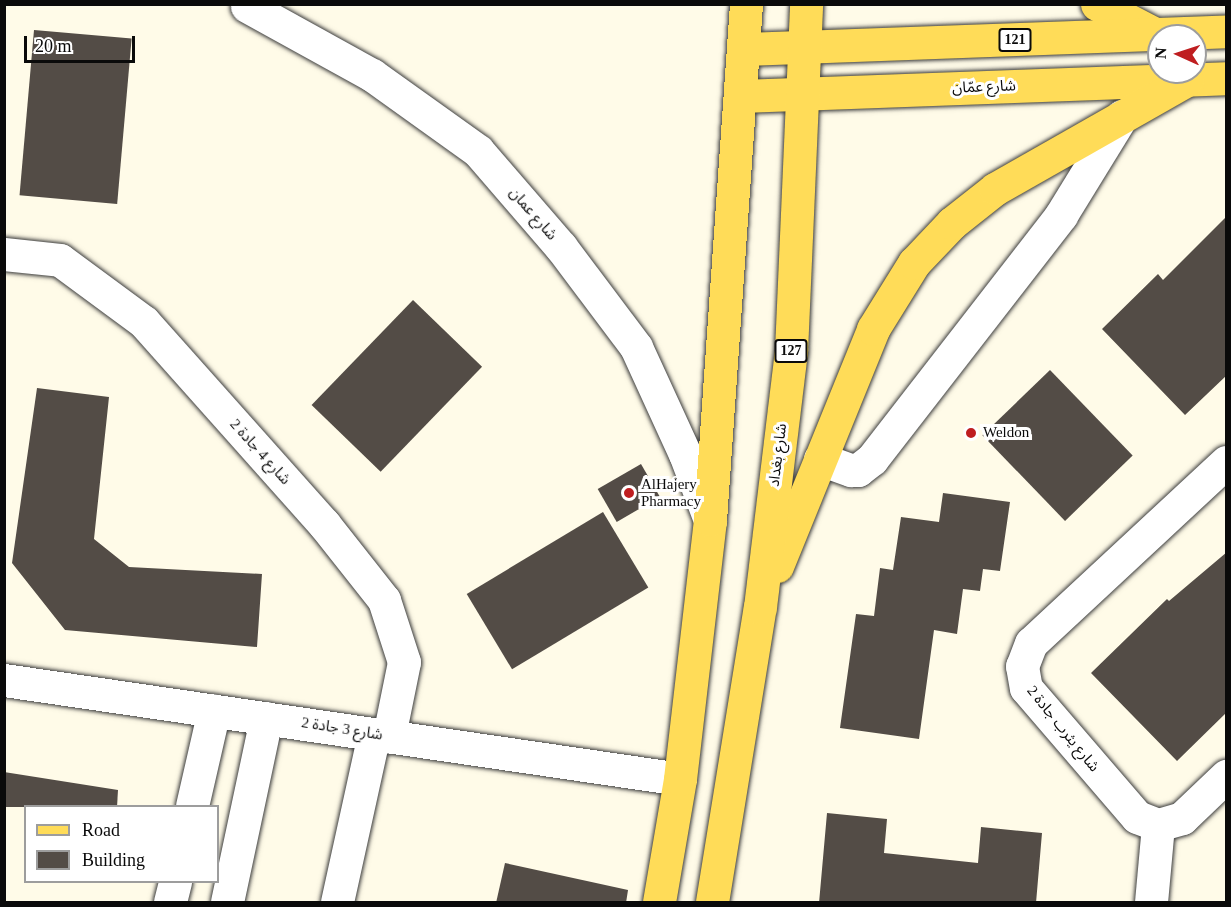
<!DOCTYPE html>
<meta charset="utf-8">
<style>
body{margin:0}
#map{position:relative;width:1231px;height:907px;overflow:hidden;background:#fffbe8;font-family:"Times New Roman","Noto Sans Arabic",serif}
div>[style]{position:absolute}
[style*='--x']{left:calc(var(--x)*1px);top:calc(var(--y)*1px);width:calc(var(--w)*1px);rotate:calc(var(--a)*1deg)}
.building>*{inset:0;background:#534c46;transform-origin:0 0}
.roads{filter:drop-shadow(0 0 2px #3d3d3d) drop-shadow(0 0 2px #3d3d3d)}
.minor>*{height:33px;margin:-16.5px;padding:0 16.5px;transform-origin:16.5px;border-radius:16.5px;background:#fff}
.major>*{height:33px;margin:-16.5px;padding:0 16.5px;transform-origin:16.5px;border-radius:16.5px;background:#ffdc58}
.dots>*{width:16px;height:16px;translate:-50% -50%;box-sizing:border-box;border:3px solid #fff;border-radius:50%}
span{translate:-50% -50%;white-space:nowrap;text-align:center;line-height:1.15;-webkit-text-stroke:6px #fff;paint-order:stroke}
.shield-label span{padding:2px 4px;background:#fff;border:2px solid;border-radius:4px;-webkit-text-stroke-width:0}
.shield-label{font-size:14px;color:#0a0a0a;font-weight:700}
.street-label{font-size:15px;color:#0a0a0a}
.poi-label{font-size:15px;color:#0a0a0a}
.left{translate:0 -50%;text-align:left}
.frame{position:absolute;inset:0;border:6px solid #0a0a0a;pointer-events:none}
.legend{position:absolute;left:24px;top:805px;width:195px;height:78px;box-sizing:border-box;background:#fff;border:2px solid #9d9d9d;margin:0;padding:8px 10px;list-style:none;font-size:18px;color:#0a0a0a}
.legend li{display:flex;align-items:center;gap:12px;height:30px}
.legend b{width:30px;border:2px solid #9d9d9d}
.north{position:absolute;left:1147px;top:24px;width:60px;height:60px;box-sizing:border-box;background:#fff;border:2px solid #9d9d9d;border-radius:50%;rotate:273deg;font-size:16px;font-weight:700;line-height:24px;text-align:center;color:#0a0a0a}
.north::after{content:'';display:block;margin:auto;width:21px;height:27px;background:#bf1e20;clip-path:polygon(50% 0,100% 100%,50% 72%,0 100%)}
.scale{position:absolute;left:24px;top:36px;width:111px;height:27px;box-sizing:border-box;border:3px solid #0a0a0a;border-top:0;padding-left:8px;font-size:18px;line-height:21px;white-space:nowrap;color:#0a0a0a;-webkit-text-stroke:4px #fff;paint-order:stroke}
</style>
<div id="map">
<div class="building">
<i style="left:34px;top:30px;width:98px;height:166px;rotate:5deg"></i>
<i style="clip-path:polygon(1227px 216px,1227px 375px,1185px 415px,1102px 329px,1158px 274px,1163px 280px)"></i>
<i style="left:413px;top:300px;width:96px;height:146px;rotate:44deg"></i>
<i style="left:1050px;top:370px;width:119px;height:94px;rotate:46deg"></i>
<i style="clip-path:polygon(37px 388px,109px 397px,94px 539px,129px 567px,262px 574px,257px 647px,65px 630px,12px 563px)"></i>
<i style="left:641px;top:464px;width:38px;height:50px;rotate:60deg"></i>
<i style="clip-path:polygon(943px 493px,1010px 502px,1000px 571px,983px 569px,980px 591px,963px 589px,957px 634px,934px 630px,919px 739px,840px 728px,856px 614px,874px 616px,880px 568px,893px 570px,901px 517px,939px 522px)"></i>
<i style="left:603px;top:512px;width:88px;height:159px;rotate:59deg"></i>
<i style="clip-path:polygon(1227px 552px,1227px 712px,1177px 761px,1091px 673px,1167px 599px,1169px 601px)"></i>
<i style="clip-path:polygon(4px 772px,118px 790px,117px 807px,4px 807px)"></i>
<i style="clip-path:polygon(827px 813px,887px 819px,884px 853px,978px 863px,981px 827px,1042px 833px,1036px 903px,819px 903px)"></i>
<i style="clip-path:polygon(505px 863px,628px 890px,626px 903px,496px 903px)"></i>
</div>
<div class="roads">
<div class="minor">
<i style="--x:247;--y:6;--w:143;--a:28.9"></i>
<i style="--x:372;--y:75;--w:130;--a:35.6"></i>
<i style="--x:478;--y:151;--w:127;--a:49.2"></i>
<i style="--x:561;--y:247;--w:125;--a:53.1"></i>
<i style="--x:636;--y:347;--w:118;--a:65.4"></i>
<i style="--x:685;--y:454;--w:71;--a:69.3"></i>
<i style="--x:4;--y:254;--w:56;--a:6.1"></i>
<i style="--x:60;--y:260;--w:104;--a:36.4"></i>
<i style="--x:144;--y:322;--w:271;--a:48.3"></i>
<i style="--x:324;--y:524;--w:97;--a:51.7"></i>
<i style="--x:384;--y:600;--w:65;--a:72.1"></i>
<i style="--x:404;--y:662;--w:76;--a:101.5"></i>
<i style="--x:820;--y:459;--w:33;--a:20"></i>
<i style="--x:851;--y:470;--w:7;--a:0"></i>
<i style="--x:858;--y:470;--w:18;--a:-38"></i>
<i style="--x:872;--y:459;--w:309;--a:-52.2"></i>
<i style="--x:1061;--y:215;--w:116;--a:-58.4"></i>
<i style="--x:1226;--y:462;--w:266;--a:137.1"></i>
<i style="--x:1031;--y:643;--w:25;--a:111"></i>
<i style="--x:1022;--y:666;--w:22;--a:80"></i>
<i style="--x:1026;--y:688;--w:170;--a:49.3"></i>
<i style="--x:1137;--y:817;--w:22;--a:21"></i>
<i style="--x:1158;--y:825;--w:25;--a:-16"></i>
<i style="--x:1182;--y:818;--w:61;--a:-43.7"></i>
<i style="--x:4;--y:680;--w:683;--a:8.33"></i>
<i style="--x:192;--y:806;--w:98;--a:-77.1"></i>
<i style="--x:170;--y:902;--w:21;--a:-76"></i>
<i style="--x:227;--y:902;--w:188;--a:-78"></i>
<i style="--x:337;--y:902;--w:172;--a:-77.6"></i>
<i style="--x:1151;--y:902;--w:77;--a:-84.8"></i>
</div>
<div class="major">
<i style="--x:1097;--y:4;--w:63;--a:27.4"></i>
<i style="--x:745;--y:49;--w:481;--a:-2.1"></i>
<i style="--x:741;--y:96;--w:485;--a:-2.1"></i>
<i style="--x:777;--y:566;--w:256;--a:-67.9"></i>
<i style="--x:873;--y:329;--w:78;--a:-58.2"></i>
<i style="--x:914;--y:263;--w:55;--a:-46.5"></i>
<i style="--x:952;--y:223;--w:55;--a:-38.3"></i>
<i style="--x:995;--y:189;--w:221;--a:-29.6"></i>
<i style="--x:659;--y:902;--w:125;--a:-80.3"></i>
<i style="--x:680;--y:779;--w:261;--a:-83.4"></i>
<i style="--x:710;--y:520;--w:517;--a:-86.01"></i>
<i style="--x:712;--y:902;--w:299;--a:-80.8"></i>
<i style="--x:760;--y:607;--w:258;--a:-83.1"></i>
<i style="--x:791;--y:351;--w:347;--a:-87.5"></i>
</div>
</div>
<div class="dots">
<i style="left:971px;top:433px;background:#bf1e20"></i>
<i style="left:629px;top:493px;background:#bf1e20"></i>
</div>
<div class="shield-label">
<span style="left:1015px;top:40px">121</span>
<span style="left:791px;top:351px">127</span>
</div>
<div class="street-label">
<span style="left:984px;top:87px;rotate:-2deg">شارع عمّان</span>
<span style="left:533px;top:214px;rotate:49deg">شارع عمان</span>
<span style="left:260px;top:452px;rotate:48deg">شارع 4 جادة 2</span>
<span style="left:778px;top:455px;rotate:-83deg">شارع بغداد</span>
<span style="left:342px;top:729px;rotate:9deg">شارع 3 جادة 2</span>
<span style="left:1063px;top:729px;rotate:51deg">شارع يثرب جادة 2</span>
</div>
<div class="poi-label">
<span class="left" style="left:983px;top:433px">Weldon</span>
<span class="left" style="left:641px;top:493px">AlHajery<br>Pharmacy</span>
</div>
<div class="frame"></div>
<ul class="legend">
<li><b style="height:8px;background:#ffdc58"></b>Road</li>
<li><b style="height:16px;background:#534c46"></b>Building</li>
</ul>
<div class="north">N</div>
<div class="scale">20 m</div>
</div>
